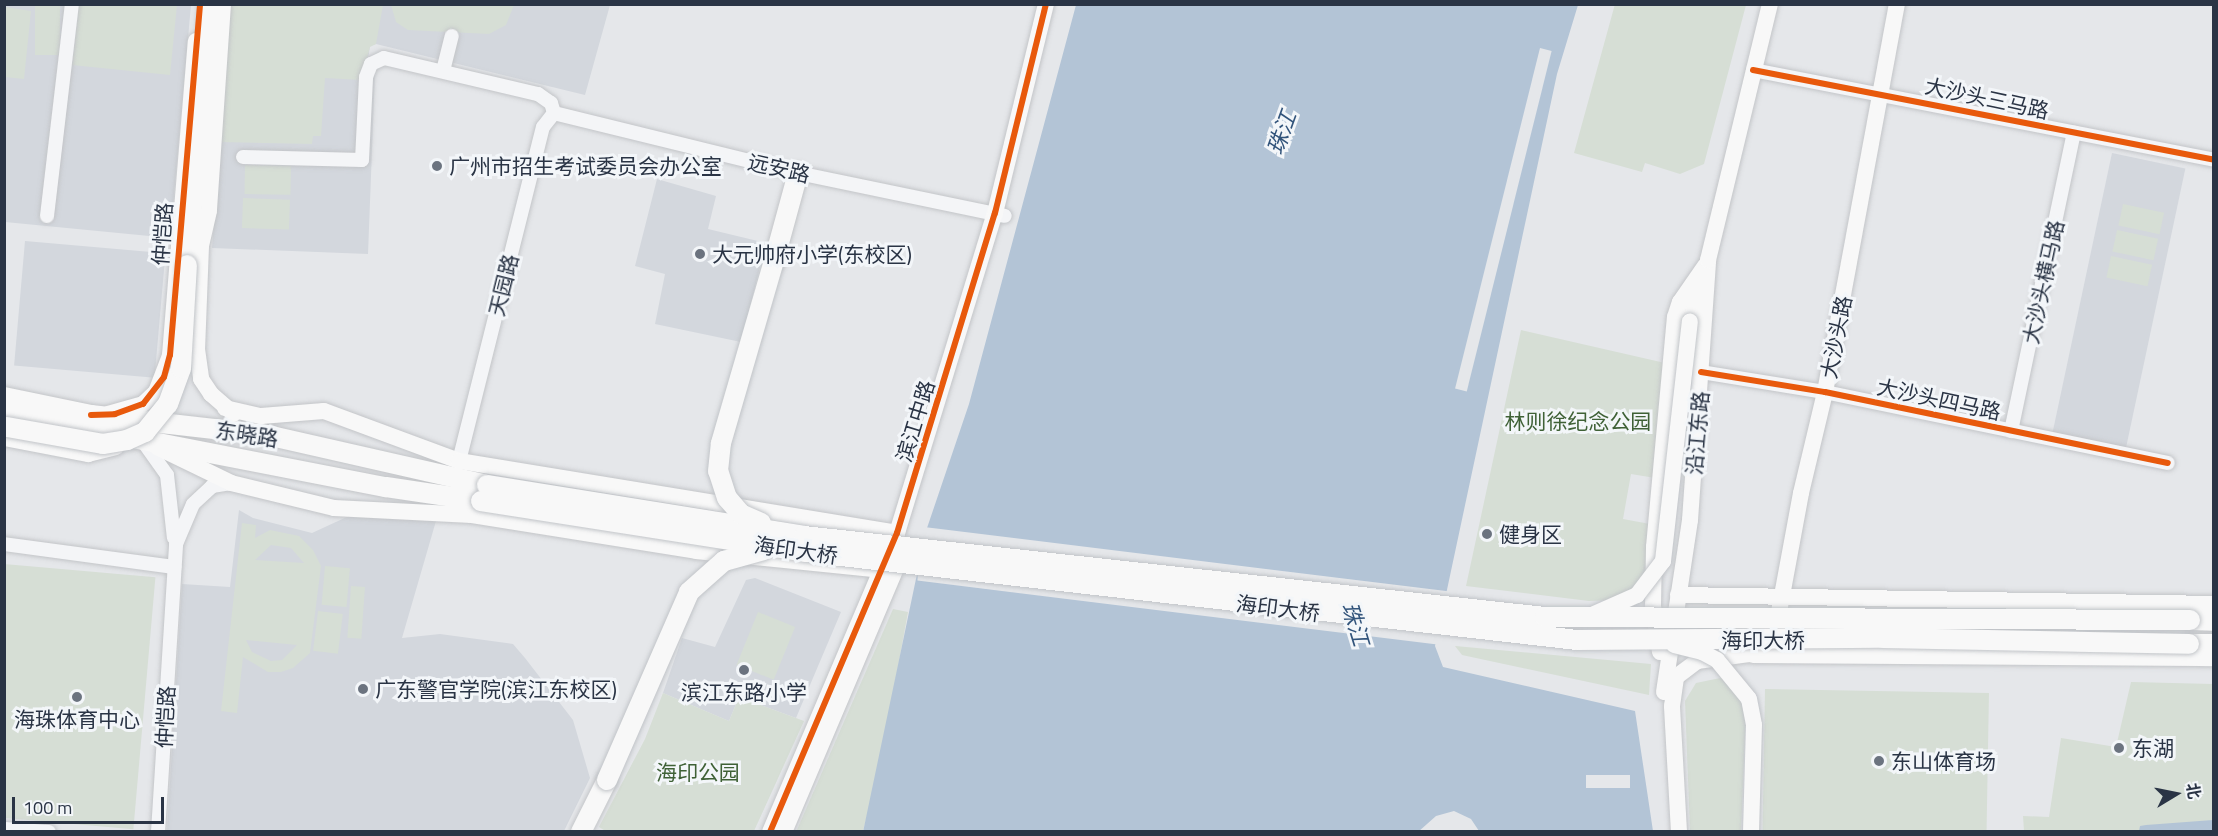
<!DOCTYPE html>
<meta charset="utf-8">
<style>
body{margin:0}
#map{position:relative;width:2218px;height:836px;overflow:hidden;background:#e5e7ea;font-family:"Titillium Web","Noto Sans SC",sans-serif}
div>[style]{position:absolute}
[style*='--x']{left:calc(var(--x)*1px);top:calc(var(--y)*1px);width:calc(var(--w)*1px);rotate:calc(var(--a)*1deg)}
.built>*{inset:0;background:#d3d7dd;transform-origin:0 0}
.green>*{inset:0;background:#d6ded5;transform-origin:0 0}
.water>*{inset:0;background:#b3c4d6}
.pier>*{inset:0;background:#e5e7ea;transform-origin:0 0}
.roads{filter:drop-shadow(0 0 2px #c3c5c8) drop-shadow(0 0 2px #c3c5c8)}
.minor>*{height:14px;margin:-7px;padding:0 7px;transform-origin:7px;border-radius:7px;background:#f4f5f7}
.major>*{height:16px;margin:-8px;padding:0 8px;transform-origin:8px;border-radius:8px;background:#f8f8f8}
.highway>*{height:20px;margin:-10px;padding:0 10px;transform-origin:10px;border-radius:10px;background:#f8f8f8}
.bridges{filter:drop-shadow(0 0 2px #c1c4c8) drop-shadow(0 0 2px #c1c4c8)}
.major-bridge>*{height:16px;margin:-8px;padding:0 8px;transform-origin:8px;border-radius:8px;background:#f8f8f8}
.highway-bridge>*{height:20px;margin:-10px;padding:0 10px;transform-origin:10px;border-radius:10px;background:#f8f8f8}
.cycleway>*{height:6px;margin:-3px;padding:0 3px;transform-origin:3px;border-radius:3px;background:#e8590c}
.dots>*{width:16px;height:16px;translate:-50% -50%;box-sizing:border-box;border:3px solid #f3f6f9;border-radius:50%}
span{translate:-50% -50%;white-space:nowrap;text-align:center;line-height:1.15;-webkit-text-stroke:6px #f3f6f9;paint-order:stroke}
.street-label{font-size:21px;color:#2a3445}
.poi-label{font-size:21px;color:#2a3445}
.left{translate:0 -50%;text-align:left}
.park-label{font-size:21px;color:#3f6136}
.water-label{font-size:22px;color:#32547b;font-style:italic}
.frame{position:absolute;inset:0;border:6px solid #2a3445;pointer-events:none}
.north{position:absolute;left:2146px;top:764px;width:60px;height:60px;-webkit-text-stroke:4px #f3f6f9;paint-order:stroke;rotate:80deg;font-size:16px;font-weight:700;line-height:24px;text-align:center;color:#2a3445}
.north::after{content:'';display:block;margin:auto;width:21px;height:27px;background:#2a3445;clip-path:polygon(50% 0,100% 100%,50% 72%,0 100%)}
.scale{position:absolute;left:12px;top:797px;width:152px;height:27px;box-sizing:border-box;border:3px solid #2a3445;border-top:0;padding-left:8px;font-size:18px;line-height:21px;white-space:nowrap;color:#2a3445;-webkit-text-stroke:4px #f3f6f9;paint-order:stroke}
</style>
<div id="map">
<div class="built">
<i style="clip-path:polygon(4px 5px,191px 5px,170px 238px,5px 222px)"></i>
<i style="clip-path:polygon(231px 5px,610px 5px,585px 95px,376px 44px,370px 46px,367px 67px,375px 72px,368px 254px,212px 248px)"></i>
<i style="left:2112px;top:153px;width:75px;height:285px;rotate:12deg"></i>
<i style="clip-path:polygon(657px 179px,716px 196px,708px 229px,766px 243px,741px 342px,655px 324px,665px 274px,635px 266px)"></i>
<i style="left:25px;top:241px;width:141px;height:125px;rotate:5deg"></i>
<i style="clip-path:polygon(239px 510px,253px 518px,312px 533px,351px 515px,436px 521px,402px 638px,440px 634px,513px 644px,525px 658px,573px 720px,590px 778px,564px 831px,167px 832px,182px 584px,230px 587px)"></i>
<i style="clip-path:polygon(755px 578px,841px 612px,796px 718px,739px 697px,729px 721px,663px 693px,682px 638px,715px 647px,746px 580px)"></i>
</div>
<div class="green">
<i style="clip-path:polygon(1615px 4px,1746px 5px,1704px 164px,1680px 174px,1645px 163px,1642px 172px,1574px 153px)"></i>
<i style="left:35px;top:5px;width:25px;height:50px"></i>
<i style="clip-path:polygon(79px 5px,177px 5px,170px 75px,72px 65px)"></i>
<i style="clip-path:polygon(231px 5px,383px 5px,376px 44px,370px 47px,361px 80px,325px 78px,321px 136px,313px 136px,312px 144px,220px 142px)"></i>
<i style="clip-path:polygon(391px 5px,514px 5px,506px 25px,489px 34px,408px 30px,396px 22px)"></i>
<i style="clip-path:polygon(5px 7px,31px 11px,24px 79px,5px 77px)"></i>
<i style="left:245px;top:165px;width:46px;height:29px;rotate:1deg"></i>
<i style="left:243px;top:198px;width:47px;height:30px;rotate:2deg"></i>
<i style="left:2123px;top:204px;width:42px;height:22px;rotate:12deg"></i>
<i style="left:2117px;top:230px;width:42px;height:22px;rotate:12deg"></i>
<i style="left:2111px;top:256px;width:42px;height:22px;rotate:12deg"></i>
<i style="clip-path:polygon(1521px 330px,1665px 363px,1655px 478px,1631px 474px,1623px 519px,1650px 524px,1648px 576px,1635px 590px,1615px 600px,1589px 601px,1466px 586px)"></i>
<i style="clip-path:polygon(evenodd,242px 523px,256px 525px,255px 538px,270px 530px,299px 536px,313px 550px,321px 566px,310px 653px,293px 668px,281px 672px,268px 672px,243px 657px,237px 713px,221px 711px,242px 523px,271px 545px,291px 548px,304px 563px,255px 560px,271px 545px,242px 523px,246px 640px,297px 645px,282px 660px,271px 661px,252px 652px,246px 640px)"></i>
<i style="left:4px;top:564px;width:152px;height:253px;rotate:5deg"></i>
<i style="left:325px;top:566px;width:25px;height:39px;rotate:5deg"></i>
<i style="left:351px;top:586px;width:14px;height:52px;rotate:4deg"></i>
<i style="clip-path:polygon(893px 609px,908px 612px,881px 760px,863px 831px,796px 832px)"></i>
<i style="left:318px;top:611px;width:25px;height:40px;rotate:7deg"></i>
<i style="left:758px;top:612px;width:40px;height:57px;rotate:22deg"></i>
<i style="clip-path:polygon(1455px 646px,1651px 664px,1649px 695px,1462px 655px)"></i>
<i style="clip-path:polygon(1725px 677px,1738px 692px,1746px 712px,1741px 831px,1690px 831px,1685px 701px,1696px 683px)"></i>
<i style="clip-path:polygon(2131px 682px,2213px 684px,2213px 831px,2024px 831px,2023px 816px,2049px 817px,2061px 738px,2116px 747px)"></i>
<i style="left:1765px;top:689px;width:224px;height:142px;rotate:1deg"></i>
<i style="clip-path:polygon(663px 693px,729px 721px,739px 697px,804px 721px,754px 831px,607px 832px,599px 827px,645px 739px)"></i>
</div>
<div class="water">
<i style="clip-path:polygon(1076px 5px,1578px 5px,1557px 74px,1435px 646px,1443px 667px,1635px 711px,1653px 831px,1479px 831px,1471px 819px,1454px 811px,1436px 816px,1418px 832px,863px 832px,926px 531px,969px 404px)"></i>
<i style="clip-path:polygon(2213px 820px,2213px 831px,2139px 831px,2140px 826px,2146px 825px)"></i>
</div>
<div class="pier">
<i style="left:1540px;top:48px;width:12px;height:351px;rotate:14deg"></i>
<i style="left:924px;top:527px;width:530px;height:54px;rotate:7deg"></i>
<i style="left:1630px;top:775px;width:13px;height:44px;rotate:90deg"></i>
</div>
<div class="roads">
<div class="minor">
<i style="--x:1753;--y:70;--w:470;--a:11"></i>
<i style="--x:443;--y:71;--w:36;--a:-76"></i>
<i style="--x:554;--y:113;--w:251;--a:13.8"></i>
<i style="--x:798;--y:173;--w:211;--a:11.7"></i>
<i style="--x:243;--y:157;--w:119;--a:1.4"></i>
<i style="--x:362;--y:160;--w:83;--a:-87.2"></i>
<i style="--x:366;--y:77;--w:14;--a:-69"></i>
<i style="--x:371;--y:64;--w:14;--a:-25"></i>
<i style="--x:384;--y:58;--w:158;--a:13.2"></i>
<i style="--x:538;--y:94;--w:16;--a:35"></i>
<i style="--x:551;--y:103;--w:10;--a:73"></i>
<i style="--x:47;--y:216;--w:213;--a:-83.3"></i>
<i style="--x:1701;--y:372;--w:126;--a:9.2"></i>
<i style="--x:1825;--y:392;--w:350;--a:11.7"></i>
<i style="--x:2011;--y:431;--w:305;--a:-78.1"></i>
<i style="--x:142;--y:440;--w:43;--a:54.5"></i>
<i style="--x:167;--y:475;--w:63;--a:83.7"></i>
<i style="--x:459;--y:461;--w:344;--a:-75.9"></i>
<i style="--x:543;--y:127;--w:18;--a:-52"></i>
<i style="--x:4;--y:544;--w:172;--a:7.7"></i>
<i style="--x:4;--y:829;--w:45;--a:3.8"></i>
<i style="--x:158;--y:832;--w:289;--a:-86.4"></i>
<i style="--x:176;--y:544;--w:43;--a:-67"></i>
<i style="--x:193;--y:504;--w:26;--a:-43"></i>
<i style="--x:212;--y:486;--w:19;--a:-9"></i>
</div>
<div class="major">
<i style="--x:223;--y:4;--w:207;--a:93.9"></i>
<i style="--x:209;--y:211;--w:36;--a:103"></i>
<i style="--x:201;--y:246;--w:103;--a:92.2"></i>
<i style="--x:197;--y:349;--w:30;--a:82"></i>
<i style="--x:201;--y:379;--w:18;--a:56"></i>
<i style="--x:211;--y:394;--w:30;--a:41"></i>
<i style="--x:1690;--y:322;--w:43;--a:-73.7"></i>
<i style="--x:225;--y:408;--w:37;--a:13"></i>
<i style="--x:261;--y:416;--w:63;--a:-4.5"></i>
<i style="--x:324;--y:411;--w:144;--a:20.3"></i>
<i style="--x:459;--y:461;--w:444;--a:9.3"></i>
<i style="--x:108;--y:414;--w:36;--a:-16"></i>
<i style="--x:143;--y:404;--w:18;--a:-43"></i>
<i style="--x:156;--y:392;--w:40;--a:-69"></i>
<i style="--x:170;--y:355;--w:315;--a:-85.3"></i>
<i style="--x:4;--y:438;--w:86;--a:10.8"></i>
<i style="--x:88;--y:454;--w:29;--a:-14"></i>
<i style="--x:157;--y:447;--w:82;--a:25.9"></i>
<i style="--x:231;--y:483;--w:106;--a:13.6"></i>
<i style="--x:334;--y:508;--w:138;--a:2.9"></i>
<i style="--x:472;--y:515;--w:227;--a:9.1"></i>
<i style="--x:696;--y:551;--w:188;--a:5.8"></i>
<i style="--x:883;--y:570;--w:7;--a:-34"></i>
<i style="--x:1678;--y:595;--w:536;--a:0.96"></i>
<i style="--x:1660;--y:652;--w:47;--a:-98.7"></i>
<i style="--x:1653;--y:606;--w:59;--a:-89"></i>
<i style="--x:1654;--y:547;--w:231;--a:-84.8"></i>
<i style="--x:1675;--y:317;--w:16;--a:-72"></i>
<i style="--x:1680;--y:302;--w:44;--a:-55.2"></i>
<i style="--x:1753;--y:655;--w:461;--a:0.4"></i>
<i style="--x:1664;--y:692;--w:174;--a:-81.4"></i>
<i style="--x:1690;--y:520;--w:261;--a:-86"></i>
<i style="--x:1708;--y:260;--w:263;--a:-76.4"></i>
<i style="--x:770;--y:832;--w:325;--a:-67"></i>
<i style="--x:897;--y:533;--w:335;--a:-73"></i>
<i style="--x:995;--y:213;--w:215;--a:-76.3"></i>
<i style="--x:784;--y:832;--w:300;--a:-67"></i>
<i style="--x:1679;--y:832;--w:126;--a:-93.2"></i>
<i style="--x:1672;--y:706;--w:29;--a:-82"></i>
<i style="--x:1676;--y:677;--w:26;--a:-37"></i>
<i style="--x:1697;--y:661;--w:62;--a:-7.5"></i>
<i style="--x:1758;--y:653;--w:16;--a:-40"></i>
<i style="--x:1770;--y:643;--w:16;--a:-68"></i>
<i style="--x:1776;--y:628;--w:137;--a:-79.5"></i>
<i style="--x:1801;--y:493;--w:104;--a:-76.6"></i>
<i style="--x:1825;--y:392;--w:395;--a:-79.5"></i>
</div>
<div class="highway">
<i style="--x:774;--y:261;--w:91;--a:-74.7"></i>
<i style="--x:187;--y:265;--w:262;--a:-85.2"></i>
<i style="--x:4;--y:397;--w:89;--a:11.7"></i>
<i style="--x:91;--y:415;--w:177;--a:6.5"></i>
<i style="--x:267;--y:435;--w:226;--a:12.8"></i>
<i style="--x:4;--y:413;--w:389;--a:11"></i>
<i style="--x:386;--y:487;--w:96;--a:8.4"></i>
<i style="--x:2190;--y:620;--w:24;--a:2"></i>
<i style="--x:2189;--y:644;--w:25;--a:0"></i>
<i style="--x:581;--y:832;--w:58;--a:-63.4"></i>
</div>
</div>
<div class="bridges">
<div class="major-bridge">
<i style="--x:1594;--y:614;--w:47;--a:-23.8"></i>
<i style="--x:1637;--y:595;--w:43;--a:-52.6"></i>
<i style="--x:1663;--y:561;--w:241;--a:-83.6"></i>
<i style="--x:1674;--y:645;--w:29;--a:14"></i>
<i style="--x:1702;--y:652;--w:17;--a:28"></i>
<i style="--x:1717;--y:660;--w:50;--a:50.6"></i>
<i style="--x:1749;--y:699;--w:26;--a:79"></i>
<i style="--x:1754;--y:725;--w:107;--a:91.6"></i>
</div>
<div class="highway-bridge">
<i style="--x:7;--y:427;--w:97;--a:10"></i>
<i style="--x:103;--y:444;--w:24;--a:-9"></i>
<i style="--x:127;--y:440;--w:20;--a:-24"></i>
<i style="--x:145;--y:432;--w:36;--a:-51"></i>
<i style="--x:168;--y:404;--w:38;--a:-70"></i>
<i style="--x:181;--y:368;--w:103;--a:-86.7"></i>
<i style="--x:487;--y:485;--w:321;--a:9.1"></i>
<i style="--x:804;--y:536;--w:745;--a:6.24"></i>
<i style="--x:1545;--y:617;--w:645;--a:0.27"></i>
<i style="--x:481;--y:501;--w:329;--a:8.9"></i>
<i style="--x:806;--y:552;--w:776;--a:6.51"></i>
<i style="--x:1577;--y:640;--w:306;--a:-0.4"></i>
<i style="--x:1883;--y:638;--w:306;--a:1.1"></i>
<i style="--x:761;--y:523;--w:22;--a:-156"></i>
<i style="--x:741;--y:514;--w:21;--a:-131"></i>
<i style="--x:727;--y:498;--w:28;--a:-108"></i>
<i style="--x:718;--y:471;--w:28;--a:-84"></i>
<i style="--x:721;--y:443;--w:190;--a:-73.8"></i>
<i style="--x:607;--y:780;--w:205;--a:-66.4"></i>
<i style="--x:689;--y:592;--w:47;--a:-41.5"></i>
<i style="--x:724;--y:561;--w:41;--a:-15.4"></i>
</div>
</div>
<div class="cycleway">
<i style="--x:1753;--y:70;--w:470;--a:11"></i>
<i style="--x:1701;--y:372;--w:126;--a:9.2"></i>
<i style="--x:1825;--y:392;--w:350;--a:11.7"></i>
<i style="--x:91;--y:415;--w:24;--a:-2"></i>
<i style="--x:115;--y:414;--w:30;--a:-20"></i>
<i style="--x:143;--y:404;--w:34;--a:-52"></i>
<i style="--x:164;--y:377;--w:23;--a:-75"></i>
<i style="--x:170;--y:355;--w:352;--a:-85.1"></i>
<i style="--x:770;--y:832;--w:325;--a:-67"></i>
<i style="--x:897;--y:533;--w:335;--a:-73"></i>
<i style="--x:995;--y:213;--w:215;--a:-76.3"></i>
</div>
<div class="dots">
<i style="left:437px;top:166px;background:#6b737f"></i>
<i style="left:700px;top:254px;background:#6b737f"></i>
<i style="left:1487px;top:534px;background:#6b737f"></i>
<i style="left:744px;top:670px;background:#6b737f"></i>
<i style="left:363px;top:689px;background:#6b737f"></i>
<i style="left:77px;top:697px;background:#6b737f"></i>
<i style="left:2119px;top:748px;background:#6b737f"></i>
<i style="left:1879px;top:761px;background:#6b737f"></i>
</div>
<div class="street-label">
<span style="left:1987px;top:98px;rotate:12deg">大沙头三马路</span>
<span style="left:779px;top:168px;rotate:13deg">远安路</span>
<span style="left:162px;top:234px;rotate:-86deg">仲恺路</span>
<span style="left:2043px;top:282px;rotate:-78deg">大沙头横马路</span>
<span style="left:503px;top:285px;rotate:-76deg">天园路</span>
<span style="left:1836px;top:337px;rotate:-79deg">大沙头路</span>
<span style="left:1939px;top:399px;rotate:12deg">大沙头四马路</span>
<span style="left:915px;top:421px;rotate:-73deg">滨江中路</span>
<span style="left:1697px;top:433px;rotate:-85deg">沿江东路</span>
<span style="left:247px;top:434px;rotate:9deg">东晓路</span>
<span style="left:796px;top:550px;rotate:8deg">海印大桥</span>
<span style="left:1278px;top:608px;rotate:7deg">海印大桥</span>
<span style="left:1763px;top:640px">海印大桥</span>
<span style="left:165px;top:717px;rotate:-87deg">仲恺路</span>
</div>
<div class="poi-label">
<span class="left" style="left:449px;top:166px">广州市招生考试委员会办公室</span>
<span class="left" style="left:712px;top:254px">大元帅府小学(东校区)</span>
<span class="left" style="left:1499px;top:534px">健身区</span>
<span class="left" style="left:375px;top:689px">广东警官学院(滨江东校区)</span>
<span style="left:744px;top:692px">滨江东路小学</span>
<span style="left:77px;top:719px">海珠体育中心</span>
<span class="left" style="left:2132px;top:748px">东湖</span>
<span class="left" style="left:1891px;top:761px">东山体育场</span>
</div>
<div class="park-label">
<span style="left:1578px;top:421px">林则徐纪念公园</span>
<span style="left:698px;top:772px">海印公园</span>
</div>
<div class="water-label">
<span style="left:1282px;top:133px;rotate:-70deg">珠江</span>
<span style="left:1355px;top:624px;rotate:73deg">珠江</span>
</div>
<div class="frame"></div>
<div class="north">北</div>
<div class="scale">100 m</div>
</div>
